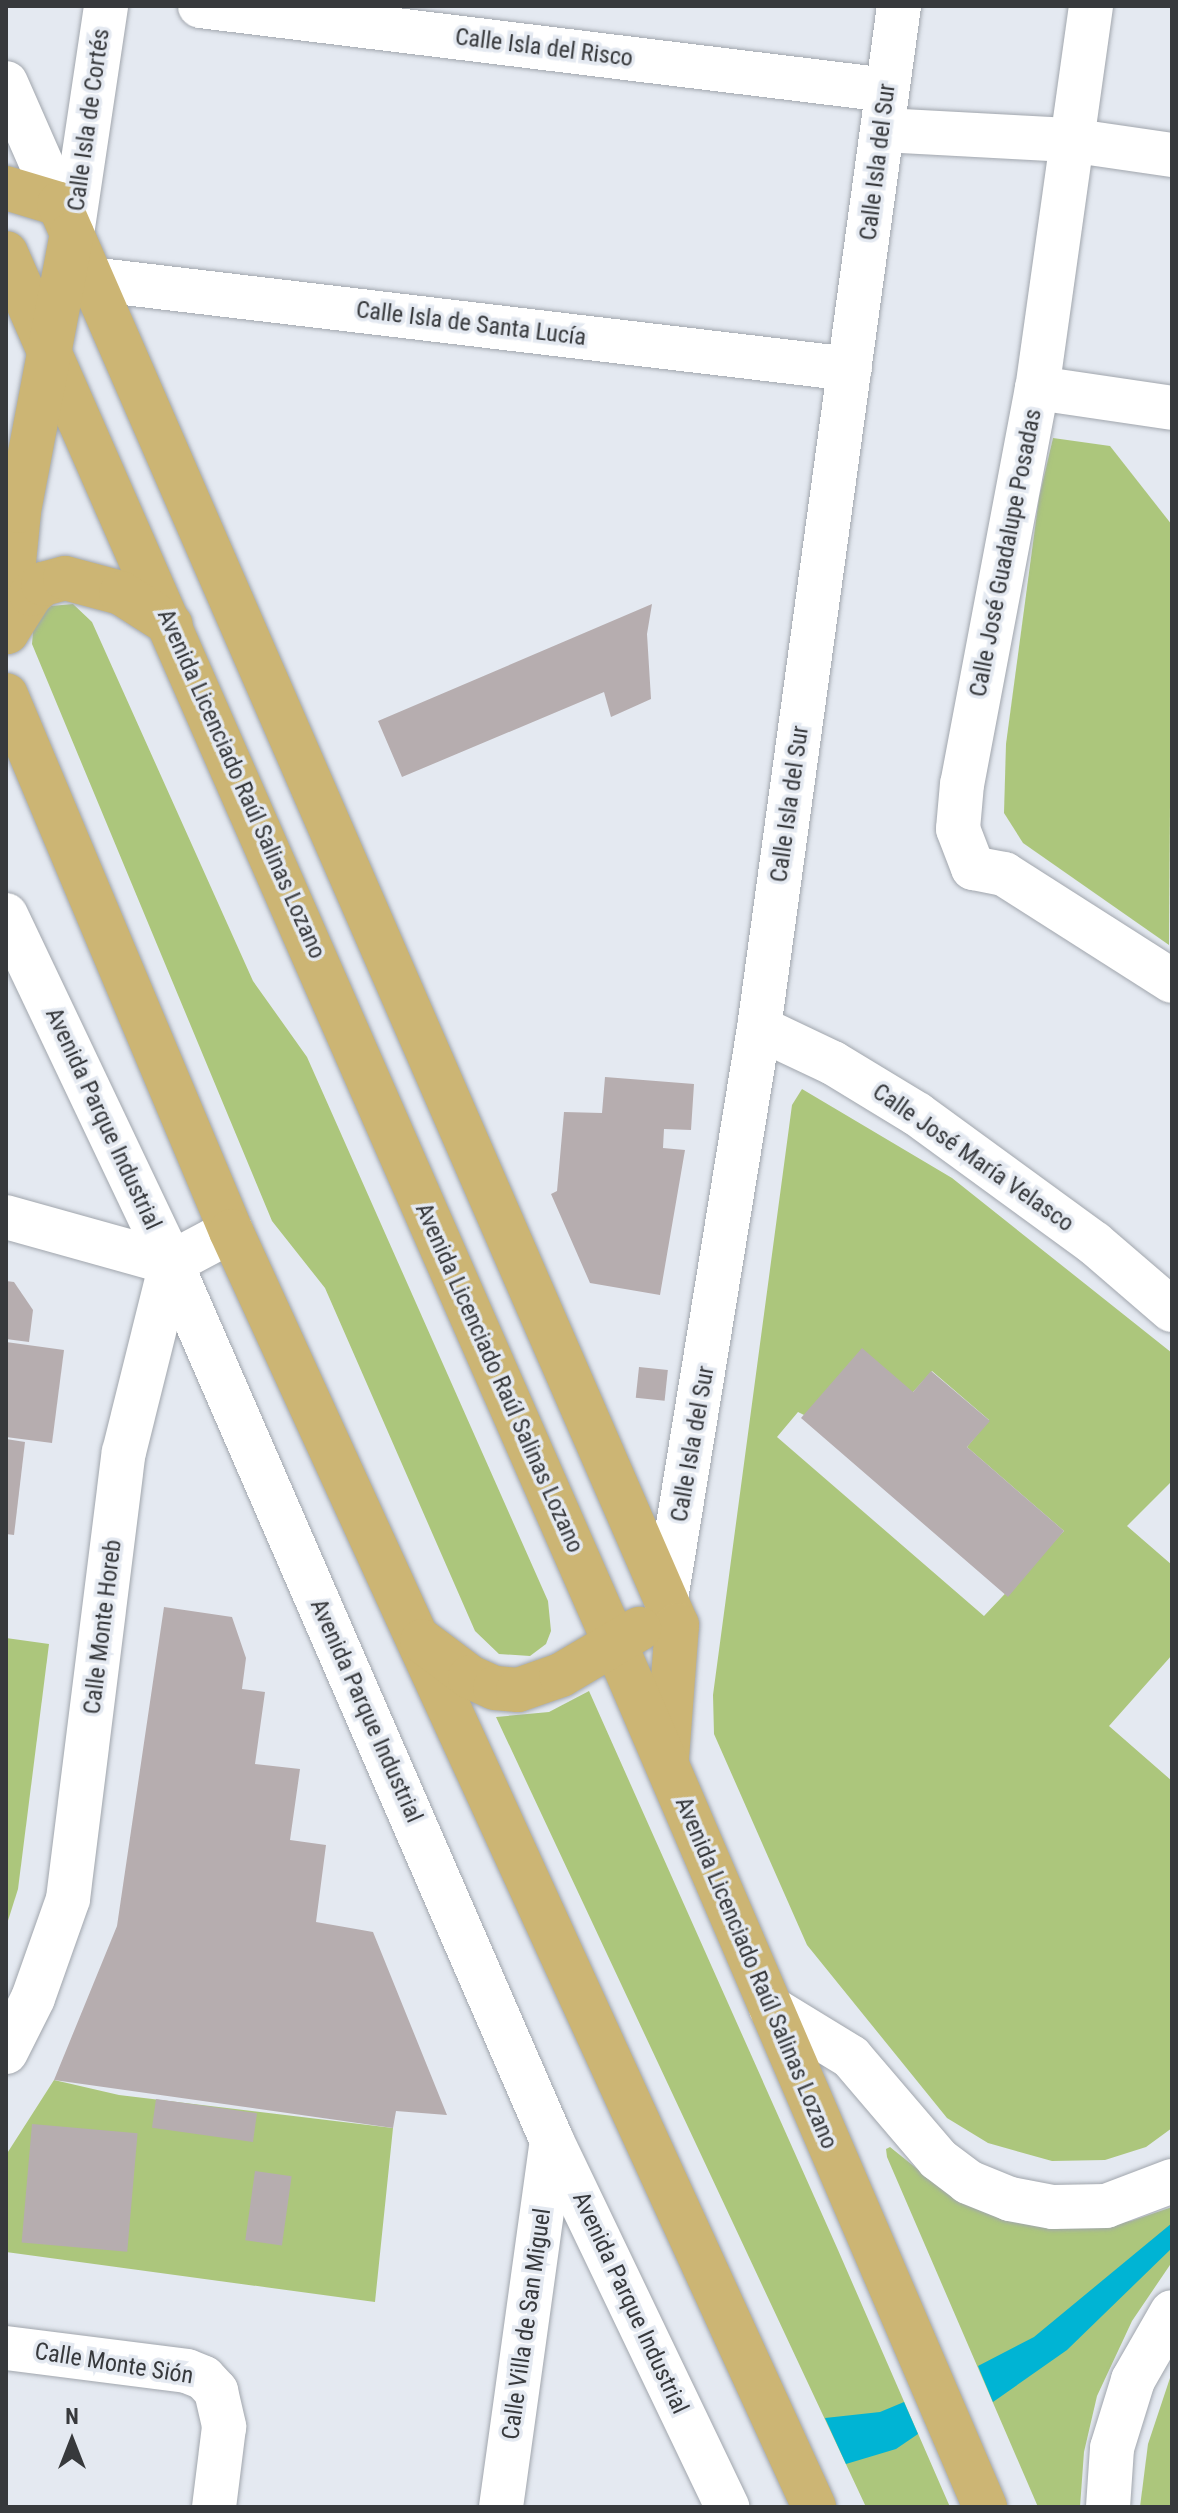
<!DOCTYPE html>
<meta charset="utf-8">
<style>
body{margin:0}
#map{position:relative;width:1178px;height:2513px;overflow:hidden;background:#e4e9f1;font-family:"Roboto Condensed",sans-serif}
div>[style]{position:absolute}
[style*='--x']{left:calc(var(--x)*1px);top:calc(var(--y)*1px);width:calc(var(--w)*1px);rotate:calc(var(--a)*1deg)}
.green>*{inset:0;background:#acc67c}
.water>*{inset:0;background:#00b4d4}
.building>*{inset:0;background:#b6adaf;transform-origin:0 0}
.roads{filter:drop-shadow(0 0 2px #a1a6ad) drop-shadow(0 0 2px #a1a6ad)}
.minor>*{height:44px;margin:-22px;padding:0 22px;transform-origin:22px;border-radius:22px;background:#fff}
.major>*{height:44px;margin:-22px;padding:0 22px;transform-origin:22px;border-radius:22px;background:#ccb574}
span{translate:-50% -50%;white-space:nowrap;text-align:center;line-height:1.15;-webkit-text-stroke:7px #e4e9f1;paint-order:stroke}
.street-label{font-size:24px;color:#37393c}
.frame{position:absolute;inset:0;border:8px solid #37393c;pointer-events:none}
.north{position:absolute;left:32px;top:2401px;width:80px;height:80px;-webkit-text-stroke:6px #e4e9f1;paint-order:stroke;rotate:0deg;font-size:22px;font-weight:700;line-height:32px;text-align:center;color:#37393c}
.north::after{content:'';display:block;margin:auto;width:28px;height:36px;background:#37393c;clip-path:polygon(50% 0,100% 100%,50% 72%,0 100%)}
</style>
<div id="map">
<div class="green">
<i style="clip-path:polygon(1053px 438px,1110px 446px,1172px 525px,1169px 945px,1023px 843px,1004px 813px,1006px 744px,1039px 498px)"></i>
<i style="clip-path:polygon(73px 604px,92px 622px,253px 981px,307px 1057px,548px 1601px,551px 1631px,546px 1644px,530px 1656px,499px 1654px,475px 1631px,325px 1288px,272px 1221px,32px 644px,34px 621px,51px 606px)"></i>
<i style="clip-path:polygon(evenodd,802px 1089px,952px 1178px,1172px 1353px,1172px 1481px,1127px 1526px,1172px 1565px,1172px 1655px,1109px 1726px,1172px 1781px,1172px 2128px,1146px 2147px,1105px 2160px,1052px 2161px,988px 2143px,947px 2118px,807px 1945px,714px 1734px,713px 1695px,792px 1105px,802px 1089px,932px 1371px,989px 1420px,967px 1447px,1064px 1531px,984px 1616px,777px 1437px,798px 1412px,804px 1415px,913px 1392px,932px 1371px)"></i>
<i style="clip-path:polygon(6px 1638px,49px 1644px,18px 1889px,6px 1927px)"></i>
<i style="clip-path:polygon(589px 1691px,838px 2250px,950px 2507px,866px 2507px,496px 1717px,549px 1712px)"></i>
<i style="clip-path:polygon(54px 2080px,119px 2095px,393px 2128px,375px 2302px,6px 2252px,6px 2155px)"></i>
<i style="clip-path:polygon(890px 2147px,947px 2193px,1083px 2227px,1131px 2221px,1172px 2207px,1172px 2262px,1132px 2321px,1097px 2396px,1084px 2452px,1080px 2507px,1038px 2507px,887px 2157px,886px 2149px)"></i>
<i style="clip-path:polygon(1172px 2372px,1172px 2507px,1140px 2507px,1148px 2444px)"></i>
</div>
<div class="water">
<i style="clip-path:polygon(1172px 2223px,1172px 2248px,1067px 2350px,993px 2402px,978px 2366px,1034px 2337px)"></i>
<i style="clip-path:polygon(904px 2402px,918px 2434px,896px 2449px,846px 2464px,825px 2418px,880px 2412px)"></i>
</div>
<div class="building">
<i style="clip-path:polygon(652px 604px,647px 634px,651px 699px,611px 717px,604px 692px,402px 777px,378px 721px)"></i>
<i style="clip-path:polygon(605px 1077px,694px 1084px,691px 1130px,664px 1129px,663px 1148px,685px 1150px,660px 1295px,590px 1283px,551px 1194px,557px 1191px,564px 1112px,602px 1113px)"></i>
<i style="clip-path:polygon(6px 1281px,14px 1282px,33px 1310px,29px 1342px,6px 1339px)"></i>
<i style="clip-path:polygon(6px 1342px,64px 1350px,52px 1443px,6px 1437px)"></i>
<i style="clip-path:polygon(862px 1348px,913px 1392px,931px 1371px,990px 1421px,967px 1447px,1064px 1531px,1008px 1597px,801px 1418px)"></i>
<i style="left:639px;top:1367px;width:29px;height:31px;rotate:6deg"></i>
<i style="clip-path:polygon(6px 1439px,25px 1442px,14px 1535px,6px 1534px)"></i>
<i style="clip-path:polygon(164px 1607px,232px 1617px,246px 1658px,242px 1689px,265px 1692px,255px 1764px,300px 1769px,290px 1840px,326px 1845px,316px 1922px,373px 1932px,447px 2115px,396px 2111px,393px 2128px,54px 2080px,117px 1926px)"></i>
<i style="left:156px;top:2099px;width:102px;height:29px;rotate:8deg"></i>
<i style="left:32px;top:2124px;width:106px;height:119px;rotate:5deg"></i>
<i style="left:255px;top:2171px;width:37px;height:70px;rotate:8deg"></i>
</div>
<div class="roads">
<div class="minor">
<i style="--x:200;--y:6;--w:692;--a:6.97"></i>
<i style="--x:1091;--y:6;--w:386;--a:98"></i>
<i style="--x:1037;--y:388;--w:403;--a:100.7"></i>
<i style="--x:962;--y:784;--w:45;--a:95.1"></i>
<i style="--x:958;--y:829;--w:42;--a:69"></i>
<i style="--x:973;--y:868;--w:32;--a:11"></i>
<i style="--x:1004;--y:874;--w:199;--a:32.5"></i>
<i style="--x:6;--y:83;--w:132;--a:66.3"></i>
<i style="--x:883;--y:130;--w:186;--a:3.1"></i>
<i style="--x:1069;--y:140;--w:104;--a:8.3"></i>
<i style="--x:72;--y:234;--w:231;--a:-81.5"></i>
<i style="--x:91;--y:279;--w:764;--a:6.76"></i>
<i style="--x:1037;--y:388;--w:136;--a:8.4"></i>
<i style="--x:6;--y:915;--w:385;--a:64.6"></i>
<i style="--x:171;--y:1263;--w:957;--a:66.54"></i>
<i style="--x:552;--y:2141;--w:406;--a:64.4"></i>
<i style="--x:759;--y:1028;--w:82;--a:25.3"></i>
<i style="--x:833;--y:1063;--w:98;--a:31.3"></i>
<i style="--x:917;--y:1114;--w:219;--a:36.1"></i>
<i style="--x:1094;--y:1243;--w:103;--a:40.7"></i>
<i style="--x:6;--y:1217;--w:171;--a:15.6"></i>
<i style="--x:666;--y:1599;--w:579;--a:-80.75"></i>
<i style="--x:759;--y:1028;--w:1032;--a:-82.2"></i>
<i style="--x:771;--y:2008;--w:94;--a:31.5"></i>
<i style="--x:851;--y:2057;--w:134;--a:49.5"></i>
<i style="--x:938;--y:2159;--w:38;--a:37"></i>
<i style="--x:968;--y:2182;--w:45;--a:22"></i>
<i style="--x:1010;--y:2199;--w:44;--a:10.5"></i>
<i style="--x:1053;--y:2207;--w:53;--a:-1.1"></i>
<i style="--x:1106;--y:2206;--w:71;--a:-20.7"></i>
<i style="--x:6;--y:2052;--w:60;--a:-63.4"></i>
<i style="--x:33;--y:1998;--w:105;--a:-70.5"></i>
<i style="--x:68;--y:1899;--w:450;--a:-82.9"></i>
<i style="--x:124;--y:1452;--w:195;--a:-76"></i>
<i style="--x:171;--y:1263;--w:68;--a:-28.1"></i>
<i style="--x:6;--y:2348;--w:182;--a:7.2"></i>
<i style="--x:187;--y:2371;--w:18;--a:22"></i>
<i style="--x:204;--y:2378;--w:18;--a:47"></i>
<i style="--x:216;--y:2391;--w:37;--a:77"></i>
<i style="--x:224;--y:2427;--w:81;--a:97.1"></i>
<i style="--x:501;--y:2507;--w:370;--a:-82.1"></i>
<i style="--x:1108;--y:2507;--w:59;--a:-86.1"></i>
<i style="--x:1112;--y:2448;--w:71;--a:-72.8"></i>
<i style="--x:1133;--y:2380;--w:78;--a:-60.2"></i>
</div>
<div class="major">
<i style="--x:6;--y:188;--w:55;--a:16.8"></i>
<i style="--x:59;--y:204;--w:1550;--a:66.5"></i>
<i style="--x:677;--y:1625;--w:133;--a:94.3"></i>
<i style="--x:6;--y:253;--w:1521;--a:66.35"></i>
<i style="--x:616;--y:1646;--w:937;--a:66.8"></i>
<i style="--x:7;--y:632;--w:122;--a:-84.3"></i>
<i style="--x:19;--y:511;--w:282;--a:-79.2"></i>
<i style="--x:7;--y:632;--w:45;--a:-57.7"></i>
<i style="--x:31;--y:594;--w:16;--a:-40"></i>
<i style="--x:43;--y:584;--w:23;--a:-15"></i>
<i style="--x:65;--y:578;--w:58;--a:15"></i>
<i style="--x:121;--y:593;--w:59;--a:32.6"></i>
<i style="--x:6;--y:695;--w:581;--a:67.23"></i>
<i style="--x:231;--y:1231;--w:1403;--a:65.44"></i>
<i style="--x:422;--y:1641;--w:60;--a:36.9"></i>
<i style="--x:470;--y:1677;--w:27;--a:24"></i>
<i style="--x:495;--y:1688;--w:23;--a:5"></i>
<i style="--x:518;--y:1690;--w:46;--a:-19.2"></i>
<i style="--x:561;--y:1675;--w:91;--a:-30.5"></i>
</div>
</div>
<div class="street-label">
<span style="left:544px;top:48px;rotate:7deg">Calle Isla del Risco</span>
<span style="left:89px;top:120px;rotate:-82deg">Calle Isla de Cortés</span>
<span style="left:878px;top:162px;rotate:-83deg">Calle Isla del Sur</span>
<span style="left:471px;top:324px;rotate:7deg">Calle Isla de Santa Lucía</span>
<span style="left:1006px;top:553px;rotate:-79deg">Calle José Guadalupe Posadas</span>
<span style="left:241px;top:784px;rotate:66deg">Avenida Licenciado Raúl Salinas Lozano</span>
<span style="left:790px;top:804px;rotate:-82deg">Calle Isla del Sur</span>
<span style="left:103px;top:1119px;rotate:65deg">Avenida Parque Industrial</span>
<span style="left:973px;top:1158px;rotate:35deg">Calle José María Velasco</span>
<span style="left:499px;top:1378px;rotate:66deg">Avenida Licenciado Raúl Salinas Lozano</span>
<span style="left:693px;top:1444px;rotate:-80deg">Calle Isla del Sur</span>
<span style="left:103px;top:1627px;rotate:-83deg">Calle Monte Horeb</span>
<span style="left:366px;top:1711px;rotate:66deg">Avenida Parque Industrial</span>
<span style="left:756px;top:1973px;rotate:67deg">Avenida Licenciado Raúl Salinas Lozano</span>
<span style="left:630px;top:2303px;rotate:65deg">Avenida Parque Industrial</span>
<span style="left:527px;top:2324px;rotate:-82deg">Calle Villa de San Miguel</span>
<span style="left:114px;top:2364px;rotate:9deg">Calle Monte Sión</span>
</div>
<div class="frame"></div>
<div class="north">N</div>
</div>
